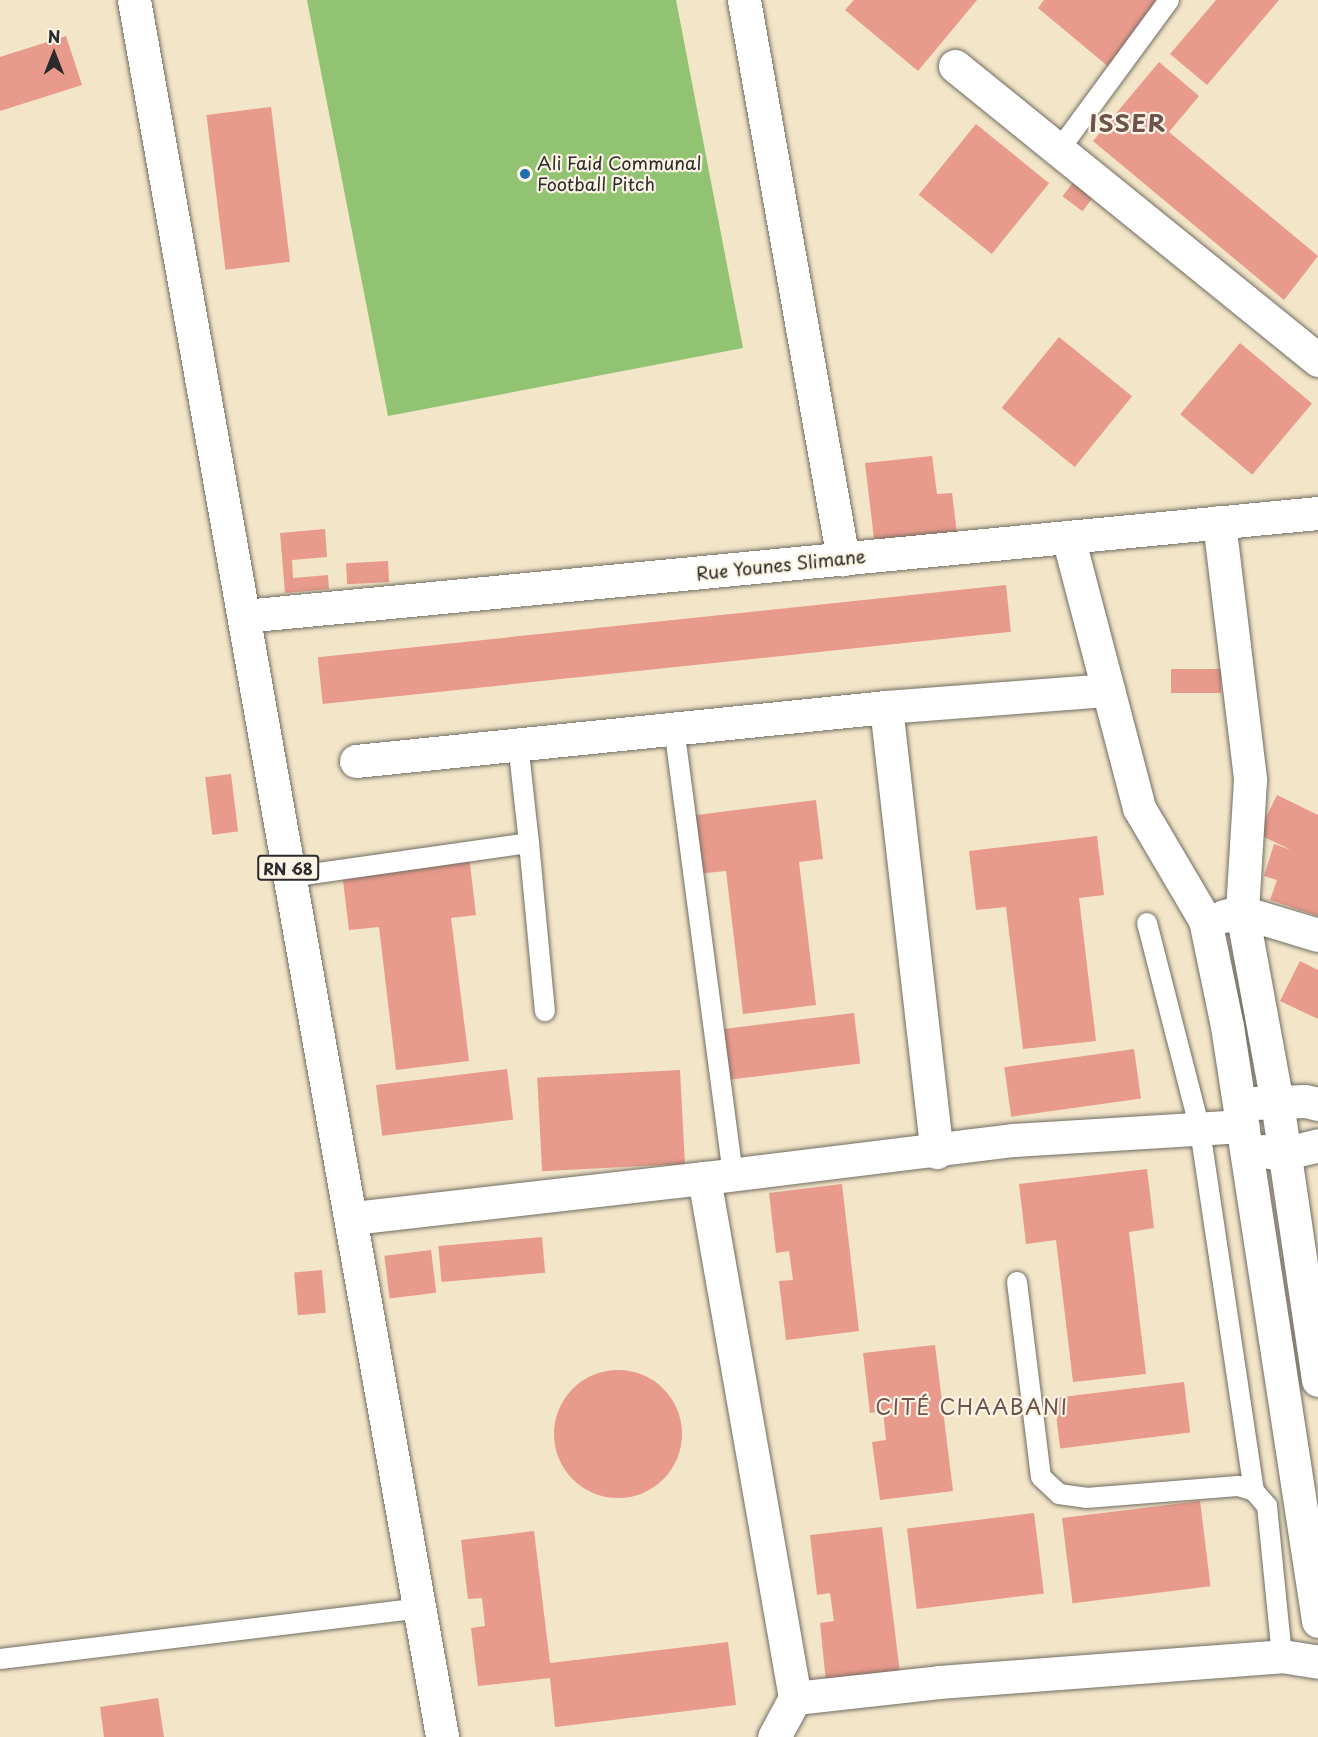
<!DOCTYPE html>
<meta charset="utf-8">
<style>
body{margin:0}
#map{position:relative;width:1318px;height:1737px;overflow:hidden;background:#f2e5c8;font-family:"Playpen Sans",sans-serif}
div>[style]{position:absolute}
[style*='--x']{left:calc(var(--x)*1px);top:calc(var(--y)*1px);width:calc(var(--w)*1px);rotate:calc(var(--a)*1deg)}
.green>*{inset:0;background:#91c373}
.building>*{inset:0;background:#e89a8c;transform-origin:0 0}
.round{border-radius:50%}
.roads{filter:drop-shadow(0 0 2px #716c62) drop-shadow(0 0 2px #716c62)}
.service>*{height:20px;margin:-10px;padding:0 10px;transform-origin:10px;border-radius:10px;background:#fff}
.minor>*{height:33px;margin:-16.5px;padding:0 16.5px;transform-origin:16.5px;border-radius:16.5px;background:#fff}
.primary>*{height:33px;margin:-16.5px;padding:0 16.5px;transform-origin:16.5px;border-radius:16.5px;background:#fff}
.dots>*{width:16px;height:16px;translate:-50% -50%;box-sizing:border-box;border:3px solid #fcf5e5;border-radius:50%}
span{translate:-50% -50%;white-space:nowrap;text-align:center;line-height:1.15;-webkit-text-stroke:4.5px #fcf5e5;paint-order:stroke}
.shield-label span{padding:2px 4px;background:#fcf5e5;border:2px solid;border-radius:4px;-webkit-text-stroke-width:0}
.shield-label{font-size:16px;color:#2b2b2b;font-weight:700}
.poi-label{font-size:18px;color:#2b2b2b}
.left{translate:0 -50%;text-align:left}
.street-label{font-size:18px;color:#2b2b2b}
.quarter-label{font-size:21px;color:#6d524d;letter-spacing:1.5px}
.district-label{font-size:24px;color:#6d524d;font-weight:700;letter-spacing:1.5px}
.north{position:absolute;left:24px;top:24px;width:60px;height:60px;-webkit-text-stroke:4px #fcf5e5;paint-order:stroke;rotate:0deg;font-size:16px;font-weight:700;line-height:24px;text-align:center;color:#2b2b2b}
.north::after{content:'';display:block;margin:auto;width:21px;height:27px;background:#2b2b2b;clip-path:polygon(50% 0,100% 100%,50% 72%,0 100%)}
</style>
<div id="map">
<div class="green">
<i style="clip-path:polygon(307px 0,676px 0,743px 348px,388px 416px)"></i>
</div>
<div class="building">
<i style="clip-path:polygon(854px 0,977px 0,918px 71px,845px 10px)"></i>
<i style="clip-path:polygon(1044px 0,1167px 0,1110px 68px,1038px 8px)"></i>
<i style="clip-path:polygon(1216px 0,1279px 0,1207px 85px,1170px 54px)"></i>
<i style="clip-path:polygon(66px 36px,82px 85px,0 111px,0 57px)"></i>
<i style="clip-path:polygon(1159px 62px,1199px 96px,1169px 132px,1318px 256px,1284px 300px,1093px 141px)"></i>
<i style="left:271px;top:107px;width:156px;height:65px;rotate:83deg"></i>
<i style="left:976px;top:124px;width:94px;height:91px;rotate:39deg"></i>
<i style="left:1074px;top:181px;width:25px;height:19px;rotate:37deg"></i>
<i style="left:1059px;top:337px;width:94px;height:91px;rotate:39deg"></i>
<i style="left:1240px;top:343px;width:94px;height:93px;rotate:40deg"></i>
<i style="clip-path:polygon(932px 456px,937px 494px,952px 493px,957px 534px,875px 547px,865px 463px)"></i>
<i style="clip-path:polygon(325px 529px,327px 557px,292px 560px,293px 578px,328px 575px,329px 589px,285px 593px,280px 533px)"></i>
<i style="left:388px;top:561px;width:21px;height:42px;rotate:87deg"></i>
<i style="left:1006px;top:585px;width:47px;height:692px;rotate:84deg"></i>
<i style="left:1221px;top:669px;width:24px;height:50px;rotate:90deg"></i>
<i style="left:231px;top:774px;width:58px;height:26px;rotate:83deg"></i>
<i style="clip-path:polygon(1277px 795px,1318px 815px,1318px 916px,1270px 900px,1277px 880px,1264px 876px,1274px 844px,1291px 850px,1258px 834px)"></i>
<i style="clip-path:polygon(816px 800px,823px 859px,799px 862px,816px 1005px,743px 1014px,726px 871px,696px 874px,689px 816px)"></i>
<i style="clip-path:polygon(1097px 836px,1104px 895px,1079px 898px,1096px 1041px,1023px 1049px,1006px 907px,976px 910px,969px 851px)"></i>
<i style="clip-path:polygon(469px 856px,476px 915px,451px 918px,469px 1061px,396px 1070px,379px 927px,349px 930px,342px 872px)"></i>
<i style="clip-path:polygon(1300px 961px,1318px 970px,1318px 1019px,1280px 1001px)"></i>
<i style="left:854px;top:1013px;width:51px;height:131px;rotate:83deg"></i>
<i style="left:1134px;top:1049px;width:50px;height:131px;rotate:82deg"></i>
<i style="left:507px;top:1069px;width:51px;height:132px;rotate:83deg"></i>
<i style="left:680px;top:1070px;width:94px;height:143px;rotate:87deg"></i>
<i style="clip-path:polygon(1147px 1169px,1154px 1228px,1129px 1232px,1146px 1374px,1073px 1382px,1056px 1240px,1026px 1244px,1019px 1184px)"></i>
<i style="clip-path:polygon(842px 1184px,859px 1331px,786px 1340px,779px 1281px,793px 1280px,789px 1251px,776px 1253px,769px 1193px)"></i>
<i style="left:542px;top:1237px;width:36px;height:104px;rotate:85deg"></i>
<i style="left:431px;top:1250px;width:43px;height:47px;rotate:83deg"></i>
<i style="left:322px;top:1270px;width:43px;height:28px;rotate:85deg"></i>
<i style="clip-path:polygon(935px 1345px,953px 1491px,880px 1500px,872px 1442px,886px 1440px,883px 1411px,870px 1413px,863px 1353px)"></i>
<i class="round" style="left:554px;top:1370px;width:128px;height:128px"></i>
<i style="left:1184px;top:1382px;width:51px;height:131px;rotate:83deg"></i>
<i style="left:1200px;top:1501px;width:86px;height:139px;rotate:83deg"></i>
<i style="left:1034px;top:1513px;width:81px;height:128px;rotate:83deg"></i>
<i style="clip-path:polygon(882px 1527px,900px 1673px,826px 1682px,820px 1623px,834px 1621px,830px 1593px,817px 1595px,810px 1535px)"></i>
<i style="clip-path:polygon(534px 1531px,550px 1663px,728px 1642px,736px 1705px,555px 1727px,550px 1678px,478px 1686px,471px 1628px,485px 1626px,482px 1598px,468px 1599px,461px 1540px)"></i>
<i style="clip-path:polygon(158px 1698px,164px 1737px,104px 1737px,100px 1707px)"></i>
</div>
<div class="roads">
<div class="service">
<i style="--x:1059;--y:150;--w:186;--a:-53.7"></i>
<i style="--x:674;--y:727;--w:451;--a:82.5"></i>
<i style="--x:529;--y:843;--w:169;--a:84.6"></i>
<i style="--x:290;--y:877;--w:241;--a:-8.1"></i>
<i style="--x:529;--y:843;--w:100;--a:-96.3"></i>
<i style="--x:1147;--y:923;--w:214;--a:75.6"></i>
<i style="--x:1200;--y:1130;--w:365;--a:81.5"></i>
<i style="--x:1017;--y:1282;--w:196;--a:83"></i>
<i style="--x:1041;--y:1477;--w:25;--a:43"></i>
<i style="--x:1059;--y:1494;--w:27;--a:8"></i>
<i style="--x:1086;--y:1498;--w:152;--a:-4.5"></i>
<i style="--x:1238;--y:1486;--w:17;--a:17"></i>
<i style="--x:1254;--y:1491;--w:20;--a:49"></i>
<i style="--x:1267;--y:1506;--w:151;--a:84.3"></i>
<i style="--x:0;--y:1659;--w:423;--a:-6.9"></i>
</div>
<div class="minor">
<i style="--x:744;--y:0;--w:568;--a:79.96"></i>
<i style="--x:955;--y:66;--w:467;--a:39"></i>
<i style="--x:1219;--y:522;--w:260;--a:83.1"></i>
<i style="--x:1250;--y:780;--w:132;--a:93.5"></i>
<i style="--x:1242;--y:912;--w:193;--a:79.6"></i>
<i style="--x:1277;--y:1102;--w:281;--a:81.6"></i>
<i style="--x:1068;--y:537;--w:280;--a:75.3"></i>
<i style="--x:1139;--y:808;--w:130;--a:59.5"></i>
<i style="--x:1205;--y:920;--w:108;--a:78.3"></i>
<i style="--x:1227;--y:1026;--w:602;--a:81.3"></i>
<i style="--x:244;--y:616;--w:1079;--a:-5.48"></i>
<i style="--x:886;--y:707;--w:448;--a:83.5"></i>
<i style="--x:356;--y:761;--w:533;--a:-5.82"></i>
<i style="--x:886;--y:707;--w:223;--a:-4.4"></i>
<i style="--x:1224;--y:916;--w:18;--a:-13"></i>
<i style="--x:1242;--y:912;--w:79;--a:16.8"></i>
<i style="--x:1254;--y:1103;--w:51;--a:-2.2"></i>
<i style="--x:1305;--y:1101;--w:13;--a:13"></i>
<i style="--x:1263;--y:1151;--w:20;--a:9"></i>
<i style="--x:1283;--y:1154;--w:36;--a:-14"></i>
<i style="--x:704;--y:1178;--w:312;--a:-7"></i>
<i style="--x:1014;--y:1140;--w:229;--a:-3.5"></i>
<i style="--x:353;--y:1218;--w:353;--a:-6.5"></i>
<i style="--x:704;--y:1178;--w:528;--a:80.07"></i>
<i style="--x:795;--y:1698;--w:44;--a:118.3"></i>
<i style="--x:795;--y:1698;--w:145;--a:-6.3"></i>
<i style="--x:939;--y:1682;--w:344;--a:-4.3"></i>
<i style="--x:1282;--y:1656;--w:36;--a:9"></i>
</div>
<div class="primary">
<i style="--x:134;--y:0;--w:1764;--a:79.94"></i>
</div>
</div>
<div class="dots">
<i style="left:525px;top:174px;background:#1f6fb2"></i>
</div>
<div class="shield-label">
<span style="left:288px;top:868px">RN 68</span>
</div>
<div class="poi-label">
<span class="left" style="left:537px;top:174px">Ali Faid Communal<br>Football Pitch</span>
</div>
<div class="street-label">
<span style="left:781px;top:565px;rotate:-6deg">Rue Younes Slimane</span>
</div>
<div class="quarter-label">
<span style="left:972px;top:1406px">CITÉ CHAABANI</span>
</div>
<div class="district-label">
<span style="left:1128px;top:123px">ISSER</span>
</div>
<div class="north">N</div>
</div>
